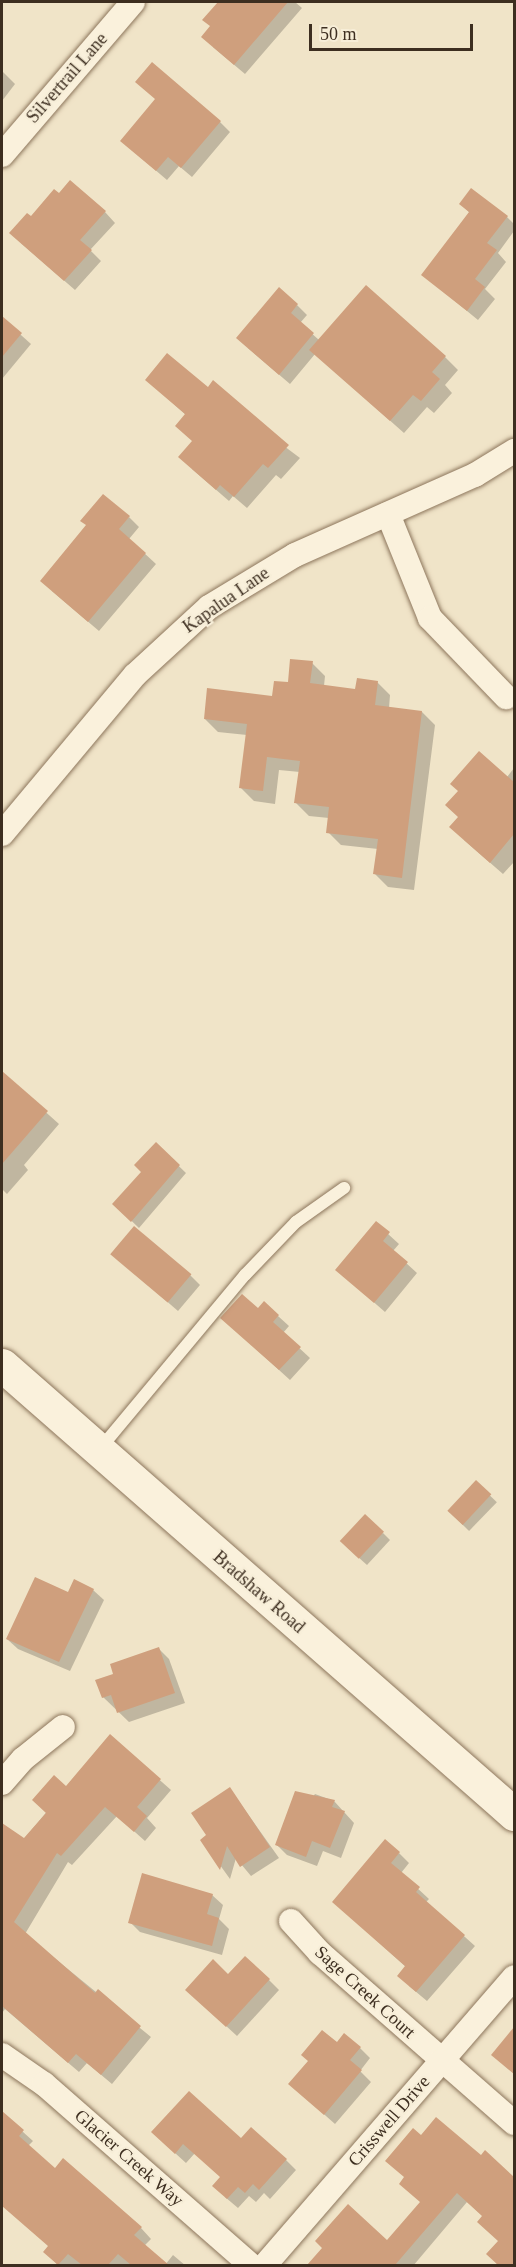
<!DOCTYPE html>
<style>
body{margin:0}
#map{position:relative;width:516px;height:2267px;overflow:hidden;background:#f0e4c8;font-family:Georgia,serif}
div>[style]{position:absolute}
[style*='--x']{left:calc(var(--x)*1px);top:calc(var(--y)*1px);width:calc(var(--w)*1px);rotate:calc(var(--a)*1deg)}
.shadow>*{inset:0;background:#0003;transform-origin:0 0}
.building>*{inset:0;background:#cf9f7d;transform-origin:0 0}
.roads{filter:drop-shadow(0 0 2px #8d765c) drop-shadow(0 0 2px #8d765c)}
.lane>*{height:12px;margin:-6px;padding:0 6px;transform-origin:6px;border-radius:6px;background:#faf1dc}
.street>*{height:24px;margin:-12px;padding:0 12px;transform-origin:12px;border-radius:12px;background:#faf1dc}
.secondary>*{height:33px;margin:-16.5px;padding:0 16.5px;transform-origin:16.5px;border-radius:16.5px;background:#faf1dc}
span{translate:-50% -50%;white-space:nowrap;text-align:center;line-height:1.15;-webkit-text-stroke:4.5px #f7eed8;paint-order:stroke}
.street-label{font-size:18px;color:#3d2e20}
.frame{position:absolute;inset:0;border:3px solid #3d2e20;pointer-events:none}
.scale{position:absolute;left:309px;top:24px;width:164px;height:27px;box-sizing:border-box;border:3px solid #3d2e20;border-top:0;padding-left:8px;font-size:18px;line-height:21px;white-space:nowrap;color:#3d2e20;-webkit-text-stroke:4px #f7eed8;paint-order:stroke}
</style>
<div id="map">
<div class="shadow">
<i style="clip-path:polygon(220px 2px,295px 2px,302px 8px,245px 74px,213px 47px,212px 27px,204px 20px)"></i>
<i style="clip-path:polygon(2px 71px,15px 84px,2px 101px)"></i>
<i style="clip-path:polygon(157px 100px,220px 122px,230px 132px,192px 177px,179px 166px,167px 180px,133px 151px)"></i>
<i style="clip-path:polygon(461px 204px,507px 217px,514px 224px,514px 231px,498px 253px,506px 262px,485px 289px,495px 299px,478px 320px,423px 275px,470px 213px)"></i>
<i style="clip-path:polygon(105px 212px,115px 223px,90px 250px,101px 261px,75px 290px,21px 243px,31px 218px)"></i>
<i style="clip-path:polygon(297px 305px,307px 315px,300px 323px,319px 340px,445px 357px,458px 370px,445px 385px,452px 393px,434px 413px,427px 407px,404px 433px,315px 354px,290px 384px,248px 348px)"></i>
<i style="clip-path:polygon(2px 318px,31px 344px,2px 379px)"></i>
<i style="clip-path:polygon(147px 380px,208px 389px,300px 458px,281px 479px,276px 475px,247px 508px,233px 496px,229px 501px,192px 469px,193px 442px,186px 415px)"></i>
<i style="clip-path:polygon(129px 517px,139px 527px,129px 539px,156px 564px,99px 631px,52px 591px)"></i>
<i style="clip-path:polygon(312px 663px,325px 676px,324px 686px,357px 690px,377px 682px,390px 695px,389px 708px,422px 712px,435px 725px,414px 890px,388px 887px,375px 874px,378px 849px,341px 845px,328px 832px,329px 818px,309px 816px,296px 803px,300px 772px,279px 770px,275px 804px,254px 801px,241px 788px,247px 735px,218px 732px,205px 719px,273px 698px)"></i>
<i style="clip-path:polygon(514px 768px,514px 862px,503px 874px,464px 840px,460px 791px,507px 777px)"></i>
<i style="clip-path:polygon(2px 1073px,59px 1124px,24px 1165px,28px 1170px,7px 1194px,2px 1189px)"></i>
<i style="clip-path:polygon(156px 1144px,186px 1173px,139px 1228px,114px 1204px,143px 1172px)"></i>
<i style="clip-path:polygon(376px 1223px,399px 1244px,393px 1251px,417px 1273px,385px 1312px,337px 1270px)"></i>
<i style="clip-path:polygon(112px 1254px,190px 1275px,200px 1285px,178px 1311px)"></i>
<i style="clip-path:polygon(258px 1310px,278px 1316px,289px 1326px,283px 1333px,310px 1358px,290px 1380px,233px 1328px)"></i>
<i style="left:476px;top:1482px;width:29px;height:40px;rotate:44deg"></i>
<i style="clip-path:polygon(383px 1533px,390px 1540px,367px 1565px,348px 1548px)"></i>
<i style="clip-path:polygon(93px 1590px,104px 1600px,70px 1671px,18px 1649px,7px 1639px)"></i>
<i style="clip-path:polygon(159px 1649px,169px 1659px,185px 1703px,129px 1722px,103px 1697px,115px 1675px)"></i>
<i style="clip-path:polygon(110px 1736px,171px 1790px,147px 1818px,156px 1828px,145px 1841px,117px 1816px,72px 1865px,68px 1862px,25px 1934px,151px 2037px,112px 2084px,87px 2063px,79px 2072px,5px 2009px,2px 2013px,2px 1906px,7px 1899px,2px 1895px,2px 1828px,24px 1839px)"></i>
<i style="clip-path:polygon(230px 1789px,279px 1858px,251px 1876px,236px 1858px,230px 1879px,202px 1840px,208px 1836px)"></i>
<i style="clip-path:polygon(315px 1794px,334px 1801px,354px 1823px,341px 1858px,323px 1851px,317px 1866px,287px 1855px,277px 1845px)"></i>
<i style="clip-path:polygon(399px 1853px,409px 1863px,401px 1873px,429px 1899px,426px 1902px,475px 1946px,427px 2001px,409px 1986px,406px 1967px,334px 1902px)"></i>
<i style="clip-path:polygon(212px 1895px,223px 1905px,219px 1919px,229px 1929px,222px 1955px,140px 1932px,130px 1922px)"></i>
<i style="clip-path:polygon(228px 1976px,269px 1980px,279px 1990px,237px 2036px,198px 2000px)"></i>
<i style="clip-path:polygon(514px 2029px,514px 2074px,493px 2055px)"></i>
<i style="clip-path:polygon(337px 2044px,360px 2048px,370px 2058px,360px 2071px,371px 2082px,335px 2124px,290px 2084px)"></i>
<i style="clip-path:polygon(2px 2113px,33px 2141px,28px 2146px,55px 2170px,141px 2228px,151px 2239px,144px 2246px,165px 2265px,173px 2255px,186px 2266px,59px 2266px,45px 2252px,50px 2247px,2px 2192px)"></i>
<i style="clip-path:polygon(421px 2137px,481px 2157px,500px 2166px,514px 2180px,514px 2266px,499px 2266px,488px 2254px,500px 2241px,484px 2217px,467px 2202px,413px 2266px,309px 2266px,324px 2248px,387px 2242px,422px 2202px,406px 2178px)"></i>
<i style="clip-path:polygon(241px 2140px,286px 2160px,296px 2170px,270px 2199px,264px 2193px,256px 2202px,249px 2196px,238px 2208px,225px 2197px,222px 2178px,195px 2153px,186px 2163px,164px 2143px)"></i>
</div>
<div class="building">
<i style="clip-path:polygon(218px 2px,288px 2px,234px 65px,201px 37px,210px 26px,202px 20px)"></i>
<i style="clip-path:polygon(152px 62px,221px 121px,181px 168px,168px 157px,156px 171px,120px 141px,155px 99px,135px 82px)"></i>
<i style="clip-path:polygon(70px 180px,106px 211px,80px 240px,92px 250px,64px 281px,9px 233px,27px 213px,31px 216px,54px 189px,59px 193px)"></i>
<i style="clip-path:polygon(471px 188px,508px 216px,487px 243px,497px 250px,475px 279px,485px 287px,467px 311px,421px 275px,469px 212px,459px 204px)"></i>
<i style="clip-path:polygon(366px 285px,446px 356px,432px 372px,440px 379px,421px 401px,413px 395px,390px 421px,309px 350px)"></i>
<i style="clip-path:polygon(279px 287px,298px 304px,291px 313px,314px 333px,279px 375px,236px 338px)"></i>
<i style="clip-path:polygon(2px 316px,22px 333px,2px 357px)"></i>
<i style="clip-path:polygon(167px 353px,208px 387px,213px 380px,289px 445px,268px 468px,263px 464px,234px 497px,220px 485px,216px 490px,178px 457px,192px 441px,175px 426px,185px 414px,145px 380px)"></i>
<i style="clip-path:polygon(103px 494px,130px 516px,119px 529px,146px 553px,88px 622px,40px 581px,86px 525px,80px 521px)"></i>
<i style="clip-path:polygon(290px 659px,313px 661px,310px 683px,355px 689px,357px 678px,378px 681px,375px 705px,422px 711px,402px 878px,373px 874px,378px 839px,326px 833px,329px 807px,294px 803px,300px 761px,267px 757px,263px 791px,239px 788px,247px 724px,204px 719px,207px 688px,272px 696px,274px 681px,288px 682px)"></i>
<i style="clip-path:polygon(479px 751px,514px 782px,514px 834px,490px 863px,449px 827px,458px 817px,445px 805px,458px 791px,450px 784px)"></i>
<i style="clip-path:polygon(2px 1071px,48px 1111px,2px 1164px)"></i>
<i style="clip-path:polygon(156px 1142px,180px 1165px,131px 1222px,112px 1204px,141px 1172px,134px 1165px)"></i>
<i style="clip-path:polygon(376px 1221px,390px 1232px,383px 1241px,408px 1262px,374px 1303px,335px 1270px)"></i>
<i style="left:134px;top:1226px;width:75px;height:37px;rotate:40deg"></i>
<i style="clip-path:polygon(242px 1294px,258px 1308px,264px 1301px,279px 1315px,273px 1322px,301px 1347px,279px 1370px,220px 1318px)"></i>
<i style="left:476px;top:1480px;width:21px;height:42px;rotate:43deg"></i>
<i style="left:365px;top:1514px;width:26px;height:37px;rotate:43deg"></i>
<i style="clip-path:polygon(35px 1577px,68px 1592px,74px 1579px,94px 1589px,59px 1662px,6px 1639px)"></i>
<i style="clip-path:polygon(159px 1647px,175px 1693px,117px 1713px,111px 1695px,102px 1698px,95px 1680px,113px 1674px,110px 1664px)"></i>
<i style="clip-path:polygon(110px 1734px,161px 1779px,137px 1807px,147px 1816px,134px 1832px,105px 1807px,61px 1856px,57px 1853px,14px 1922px,95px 1993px,98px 1989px,141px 2026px,101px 2075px,76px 2054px,68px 2063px,2px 2006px,2px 1823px,24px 1838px,46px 1813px,32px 1800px,54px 1775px,66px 1786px)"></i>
<i style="clip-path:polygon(230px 1787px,270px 1847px,240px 1867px,227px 1846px,220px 1870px,200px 1840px,206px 1835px,191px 1813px)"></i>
<i style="clip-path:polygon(295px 1791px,335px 1800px,332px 1807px,345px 1811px,330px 1848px,312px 1841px,306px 1857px,275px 1845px)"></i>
<i style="clip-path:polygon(385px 1839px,400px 1852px,391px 1863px,420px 1887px,416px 1892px,465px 1935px,416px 1992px,397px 1976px,405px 1966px,332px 1902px)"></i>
<i style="clip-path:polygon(142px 1873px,213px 1894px,207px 1914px,219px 1918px,212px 1946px,128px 1923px)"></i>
<i style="clip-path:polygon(245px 1956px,270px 1979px,226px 2027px,185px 1990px,213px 1959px,228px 1974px)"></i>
<i style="clip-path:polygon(514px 2027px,514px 2074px,491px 2055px)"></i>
<i style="clip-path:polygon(322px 2030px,337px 2042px,344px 2033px,361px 2047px,350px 2060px,362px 2070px,324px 2115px,288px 2084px,308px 2061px,301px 2055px)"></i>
<i style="clip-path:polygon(189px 2091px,241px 2138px,251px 2127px,287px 2159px,259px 2190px,253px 2184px,245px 2193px,238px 2187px,227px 2199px,212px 2186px,220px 2177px,183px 2144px,175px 2154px,151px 2132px)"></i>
<i style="clip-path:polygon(2px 2111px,24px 2130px,19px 2136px,55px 2168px,63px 2158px,142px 2227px,134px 2235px,169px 2265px,131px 2265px,118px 2254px,108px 2265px,82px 2265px,68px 2254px,58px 2265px,43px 2252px,48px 2246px,2px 2206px)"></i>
<i style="clip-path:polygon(436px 2117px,481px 2155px,485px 2150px,514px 2177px,514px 2265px,498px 2265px,486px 2254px,498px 2241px,477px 2222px,482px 2216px,457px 2193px,395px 2265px,307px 2265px,322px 2248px,315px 2241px,348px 2204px,387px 2240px,420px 2202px,399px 2184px,404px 2177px,385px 2161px,413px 2128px,421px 2135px)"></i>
</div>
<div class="roads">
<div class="lane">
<i style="--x:99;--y:1450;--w:228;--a:-50.2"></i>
<i style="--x:245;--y:1275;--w:74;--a:-46.1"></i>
<i style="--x:296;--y:1222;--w:59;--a:-35.3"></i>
</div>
<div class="street">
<i style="--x:2;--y:155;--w:201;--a:-49.4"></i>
<i style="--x:388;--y:514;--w:112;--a:68"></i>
<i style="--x:430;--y:618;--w:110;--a:46.1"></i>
<i style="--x:2;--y:834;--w:207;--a:-50.1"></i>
<i style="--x:135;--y:675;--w:100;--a:-42.6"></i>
<i style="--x:209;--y:607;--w:100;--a:-31.2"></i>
<i style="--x:295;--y:555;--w:197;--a:-24"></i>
<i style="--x:475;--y:475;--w:46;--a:-31.6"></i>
<i style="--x:2;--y:1783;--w:32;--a:-49"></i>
<i style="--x:23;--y:1759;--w:51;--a:-38.7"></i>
<i style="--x:291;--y:1921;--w:43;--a:47.8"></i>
<i style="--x:320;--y:1953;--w:258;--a:41.2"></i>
<i style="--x:2;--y:2055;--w:51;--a:34.6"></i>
<i style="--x:44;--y:2084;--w:276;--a:41.2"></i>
<i style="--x:264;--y:2266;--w:382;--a:-49.1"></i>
</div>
<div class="secondary">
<i style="--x:2;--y:1365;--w:681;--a:41.25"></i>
</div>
</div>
<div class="street-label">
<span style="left:67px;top:78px;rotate:-49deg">Silvertrail Lane</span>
<span style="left:226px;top:600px;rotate:-35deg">Kapalua Lane</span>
<span style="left:259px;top:1592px;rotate:41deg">Bradshaw Road</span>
<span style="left:365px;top:1992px;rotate:42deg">Sage Creek Court</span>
<span style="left:389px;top:2121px;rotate:-49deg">Crisswell Drive</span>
<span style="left:129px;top:2158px;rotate:41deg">Glacier Creek Way</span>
</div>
<div class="frame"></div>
<div class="scale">50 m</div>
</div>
